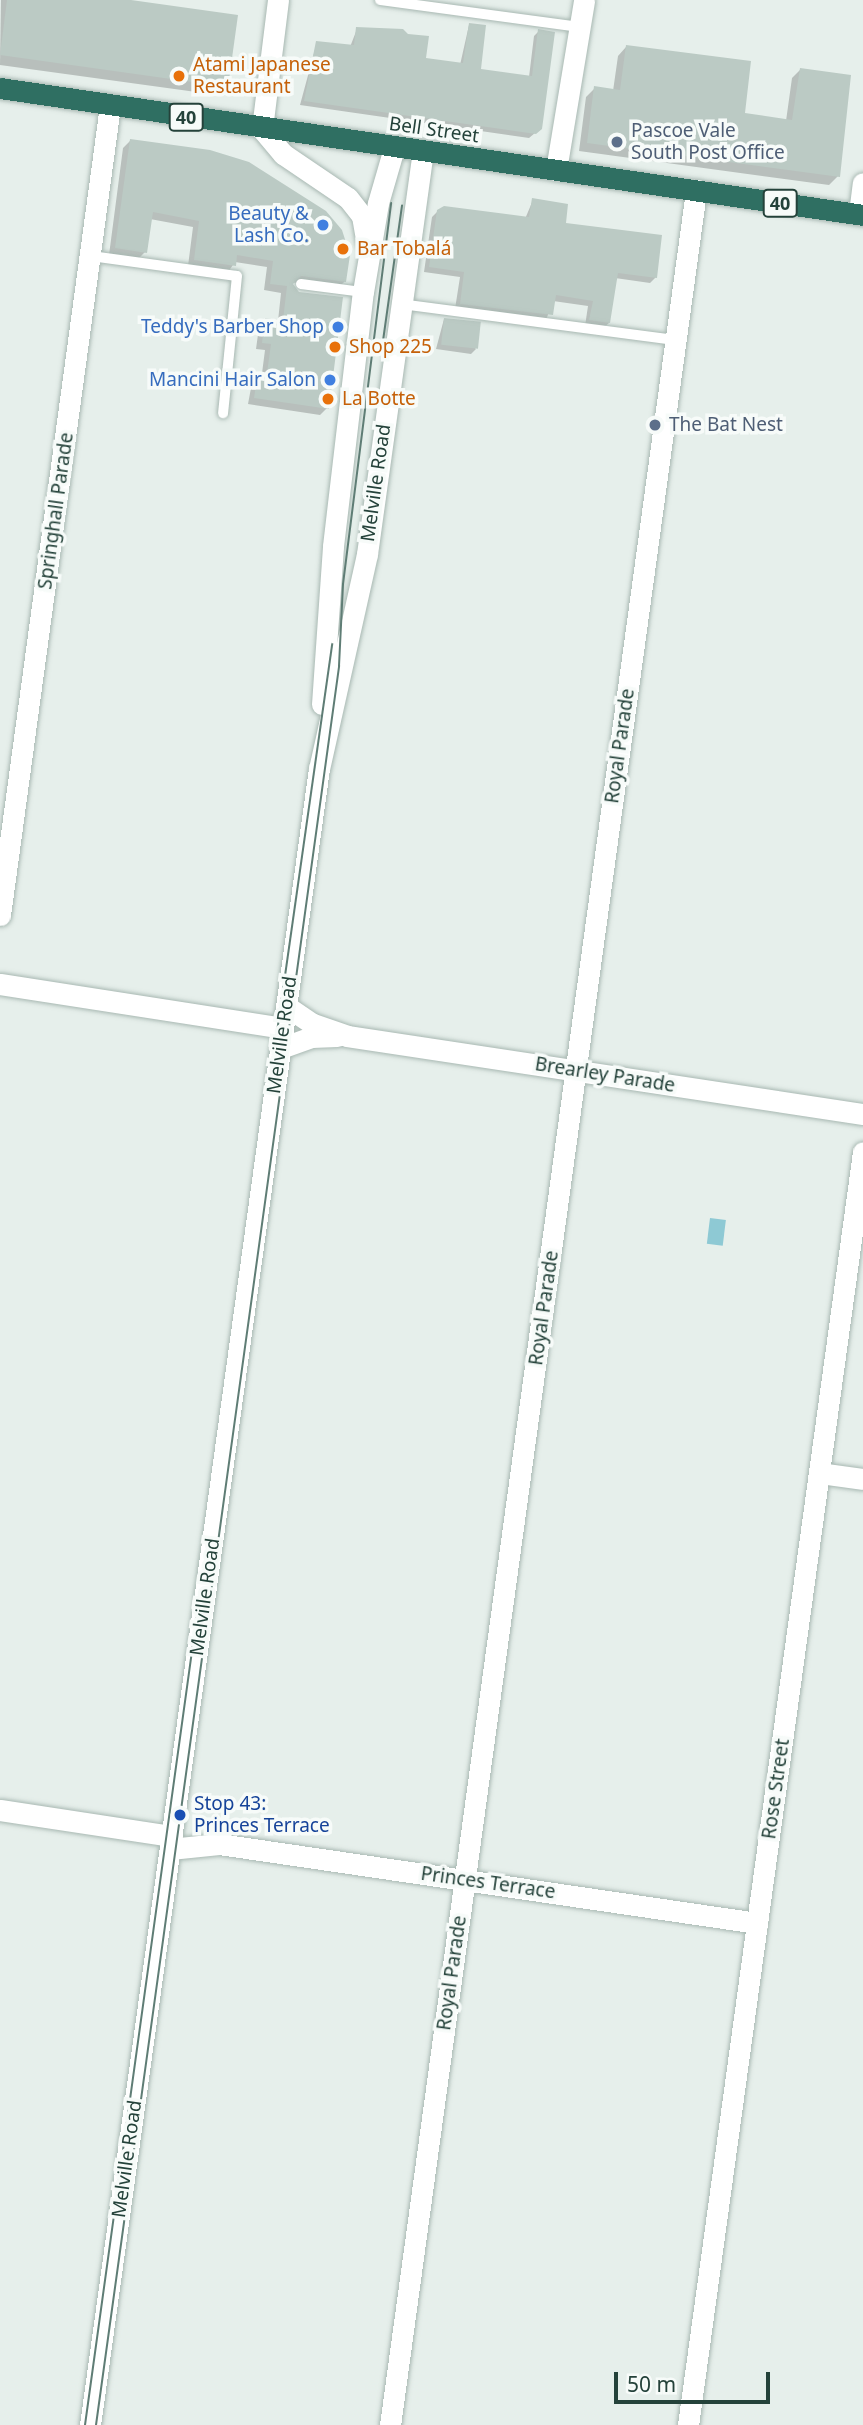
<!DOCTYPE html>
<meta charset="utf-8">
<style>
body{margin:0}
#map{position:relative;width:863px;height:2425px;overflow:hidden;background:#e6efeb;font-family:"Noto Sans",sans-serif}
div>[style]{position:absolute}
[style*='--x']{left:calc(var(--x)*1px);top:calc(var(--y)*1px);width:calc(var(--w)*1px);rotate:calc(var(--a)*1deg)}
.water>*{inset:0;background:#8ec9d4;transform-origin:0 0}
.shadow>*{inset:0;background:#0003}
.building>*{inset:0;background:#bbcac4;transform-origin:0 0}
.roads{filter:drop-shadow(0 0 2px #a8b8b2) drop-shadow(0 0 2px #a8b8b2)}
.lane>*{height:10px;margin:-5px;padding:0 5px;transform-origin:5px;border-radius:5px;background:#fff}
.street>*{height:21px;margin:-10.5px;padding:0 10.5px;transform-origin:10.5px;border-radius:10.5px;background:#fff}
.secondary>*{height:21px;margin:-10.5px;padding:0 10.5px;transform-origin:10.5px;border-radius:10.5px;background:#fff}
.highway>*{height:21px;margin:-10.5px;padding:0 10.5px;transform-origin:10.5px;border-radius:10.5px;background:#2f6f62}
.tram>*{height:2px;margin:-1px;padding:0 1px;transform-origin:1px;border-radius:1px;background:#5f7d75}
.dots>*{width:19px;height:19px;translate:-50% -50%;box-sizing:border-box;border:4px solid #f7fbf9;border-radius:50%}
span{translate:-50% -50%;white-space:nowrap;text-align:center;line-height:1.15;-webkit-text-stroke:7px #f7fbf9;paint-order:stroke}
.shield-label span{padding:2px 5px;background:#f7fbf9;border:2px solid;border-radius:5px;-webkit-text-stroke-width:0}
.shield-label{font-size:18px;color:#24423a;font-weight:700}
.food-label{font-size:19px;color:#c56008}
.left{translate:0 -50%;text-align:left}
.street-label{font-size:19px;color:#24423a}
.service-label{font-size:19px;color:#4e5e75}
.shop-label{font-size:19px;color:#366cbe}
.right{translate:-100% -50%;text-align:right}
.transit-label{font-size:19px;color:#164399}
.scale{position:absolute;left:614px;top:2372px;width:156px;height:32px;box-sizing:border-box;border:4px solid #24423a;border-top:0;padding-left:9px;font-size:21px;line-height:24px;white-space:nowrap;color:#24423a;-webkit-text-stroke:5px #f7fbf9;paint-order:stroke}
</style>
<div id="map">
<div class="water">
<i style="left:710px;top:1218px;width:16px;height:26px;rotate:7deg"></i>
</div>
<div class="shadow">
<i style="clip-path:polygon(1px 0,118px 0,227px 86px,218px 95px,0 65px)"></i>
<i style="clip-path:polygon(469px 25px,479px 71px,529px 77px,534px 36px,539px 31px,535px 133px,529px 138px,300px 105px,317px 42px,350px 47px,357px 29px,424px 59px,460px 65px)"></i>
<i style="clip-path:polygon(626px 47px,743px 115px,786px 121px,792px 78px,800px 70px,838px 176px,829px 185px,579px 151px,586px 97px,595px 88px,613px 91px,618px 56px)"></i>
<i style="clip-path:polygon(130px 141px,345px 281px,338px 288px,290px 282px,327px 408px,320px 415px,248px 404px,251px 388px,261px 381px,265px 350px,256px 349px,259px 327px,266px 320px,278px 321px,281px 293px,264px 290px,267px 267px,235px 262px,228px 272px,188px 266px,193px 227px,150px 219px,145px 252px,138px 259px,109px 255px,123px 148px)"></i>
<i style="clip-path:polygon(533px 200px,564px 225px,656px 277px,650px 283px,615px 278px,609px 323px,603px 328px,585px 326px,588px 306px,553px 301px,546px 320px,455px 309px,460px 277px,424px 272px,432px 217px,438px 211px,525px 219px)"></i>
<i style="clip-path:polygon(444px 319px,476px 349px,471px 354px,436px 349px)"></i>
</div>
<div class="building">
<i style="clip-path:polygon(7px 0,131px 0,238px 15px,228px 87px,0 55px)"></i>
<i style="clip-path:polygon(469px 23px,486px 25px,481px 69px,532px 76px,538px 29px,555px 32px,542px 129px,536px 134px,304px 101px,316px 41px,354px 45px,356px 27px,403px 29px,408px 34px,429px 36px,426px 58px,463px 63px)"></i>
<i style="clip-path:polygon(626px 45px,751px 61px,745px 113px,792px 120px,800px 68px,851px 75px,840px 177px,587px 143px,594px 86px,620px 90px)"></i>
<i style="clip-path:polygon(130px 139px,210px 150px,249px 162px,326px 211px,342px 230px,350px 255px,346px 282px,301px 276px,293px 284px,299px 292px,343px 297px,329px 409px,254px 398px,257px 379px,266px 380px,271px 344px,262px 343px,265px 318px,283px 320px,287px 286px,270px 284px,273px 261px,237px 255px,236px 266px,194px 260px,199px 221px,153px 212px,147px 253px,115px 248px)"></i>
<i style="clip-path:polygon(532px 198px,568px 204px,566px 223px,662px 235px,657px 278px,618px 273px,610px 323px,589px 320px,593px 301px,556px 295px,553px 315px,460px 304px,464px 272px,429px 267px,437px 210px,444px 206px,529px 217px)"></i>
<i style="left:444px;top:318px;width:37px;height:27px;rotate:6deg"></i>
</div>
<div class="roads">
<div class="lane">
<i style="--x:380;--y:0;--w:202;--a:7.7"></i>
<i style="--x:91;--y:256;--w:147;--a:7.8"></i>
<i style="--x:237;--y:276;--w:138;--a:95.8"></i>
<i style="--x:301;--y:284;--w:63;--a:7.4"></i>
<i style="--x:401;--y:304;--w:277;--a:7.5"></i>
</div>
<div class="street">
<i style="--x:556;--y:170;--w:172;--a:-80.6"></i>
<i style="--x:859;--y:214;--w:31;--a:-83"></i>
<i style="--x:0;--y:915;--w:816;--a:-82.26"></i>
<i style="--x:0;--y:984;--w:286;--a:8.8"></i>
<i style="--x:0;--y:1810;--w:174;--a:8.6"></i>
<i style="--x:390;--y:2425;--w:2256;--a:-82.2"></i>
<i style="--x:688;--y:2425;--w:507;--a:-82.17"></i>
</div>
<div class="secondary">
<i style="--x:278;--y:0;--w:130;--a:97.1"></i>
<i style="--x:262;--y:129;--w:33;--a:50"></i>
<i style="--x:283;--y:154;--w:78;--a:34.1"></i>
<i style="--x:348;--y:198;--w:23;--a:52"></i>
<i style="--x:362;--y:216;--w:27;--a:80"></i>
<i style="--x:322;--y:704;--w:158;--a:-86"></i>
<i style="--x:333;--y:546;--w:256;--a:-83.3"></i>
<i style="--x:363;--y:292;--w:90;--a:-80.4"></i>
<i style="--x:378;--y:203;--w:57;--a:-73.8"></i>
<i style="--x:286;--y:1006;--w:32;--a:34"></i>
<i style="--x:313;--y:1024;--w:36;--a:19"></i>
<i style="--x:347;--y:1036;--w:522;--a:8.6"></i>
<i style="--x:281;--y:1048;--w:32;--a:-20"></i>
<i style="--x:311;--y:1037;--w:26;--a:-2"></i>
<i style="--x:820;--y:1473;--w:43;--a:7.9"></i>
<i style="--x:170;--y:1849;--w:49;--a:-5.8"></i>
<i style="--x:219;--y:1844;--w:544;--a:8.35"></i>
<i style="--x:757;--y:1923;--w:778;--a:-82.17"></i>
<i style="--x:90;--y:2425;--w:1672;--a:-82.13"></i>
<i style="--x:319;--y:769;--w:220;--a:-77.4"></i>
<i style="--x:367;--y:554;--w:406;--a:-82.1"></i>
</div>
<div class="highway">
<i style="--x:0;--y:88;--w:872;--a:8.37"></i>
</div>
</div>
<div class="tram">
<i style="--x:382;--y:348;--w:144;--a:-82"></i>
<i style="--x:276;--y:1039;--w:399;--a:-81.9"></i>
<i style="--x:85;--y:2425;--w:825;--a:-82.13"></i>
<i style="--x:96;--y:2425;--w:1776;--a:-82.13"></i>
<i style="--x:339;--y:666;--w:82;--a:-87.2"></i>
<i style="--x:343;--y:584;--w:384;--a:-82.8"></i>
</div>
<div class="dots">
<i style="left:179px;top:76px;background:#e8710a"></i>
<i style="left:617px;top:142px;background:#5c6f8a"></i>
<i style="left:323px;top:225px;background:#3f7fe0"></i>
<i style="left:343px;top:249px;background:#e8710a"></i>
<i style="left:338px;top:327px;background:#3f7fe0"></i>
<i style="left:335px;top:347px;background:#e8710a"></i>
<i style="left:330px;top:380px;background:#3f7fe0"></i>
<i style="left:328px;top:399px;background:#e8710a"></i>
<i style="left:655px;top:425px;background:#5c6f8a"></i>
<i style="left:180px;top:1815px;background:#1a4fb4"></i>
</div>
<div class="shield-label">
<span style="left:186px;top:117px">40</span>
<span style="left:780px;top:203px">40</span>
</div>
<div class="food-label">
<span class="left" style="left:193px;top:76px">Atami Japanese<br>Restaurant</span>
<span class="left" style="left:357px;top:249px">Bar Tobalá</span>
<span class="left" style="left:349px;top:347px">Shop 225</span>
<span class="left" style="left:342px;top:399px">La Botte</span>
</div>
<div class="street-label">
<span style="left:434px;top:130px;rotate:8deg">Bell Street</span>
<span style="left:376px;top:483px;rotate:-82deg">Melville Road</span>
<span style="left:56px;top:511px;rotate:-82deg">Springhall Parade</span>
<span style="left:620px;top:746px;rotate:-82deg">Royal Parade</span>
<span style="left:282px;top:1035px;rotate:-82deg">Melville Road</span>
<span style="left:605px;top:1075px;rotate:9deg">Brearley Parade</span>
<span style="left:544px;top:1308px;rotate:-82deg">Royal Parade</span>
<span style="left:205px;top:1597px;rotate:-82deg">Melville Road</span>
<span style="left:776px;top:1789px;rotate:-82deg">Rose Street</span>
<span style="left:488px;top:1883px;rotate:8deg">Princes Terrace</span>
<span style="left:452px;top:1973px;rotate:-82deg">Royal Parade</span>
<span style="left:127px;top:2159px;rotate:-82deg">Melville Road</span>
</div>
<div class="service-label">
<span class="left" style="left:631px;top:142px">Pascoe Vale<br>South Post Office</span>
<span class="left" style="left:669px;top:425px">The Bat Nest</span>
</div>
<div class="shop-label">
<span class="right" style="left:309px;top:225px">Beauty &amp;<br>Lash Co.</span>
<span class="right" style="left:324px;top:327px">Teddy's Barber Shop</span>
<span class="right" style="left:316px;top:380px">Mancini Hair Salon</span>
</div>
<div class="transit-label">
<span class="left" style="left:194px;top:1815px">Stop 43:<br>Princes Terrace</span>
</div>
<div class="scale">50 m</div>
</div>
